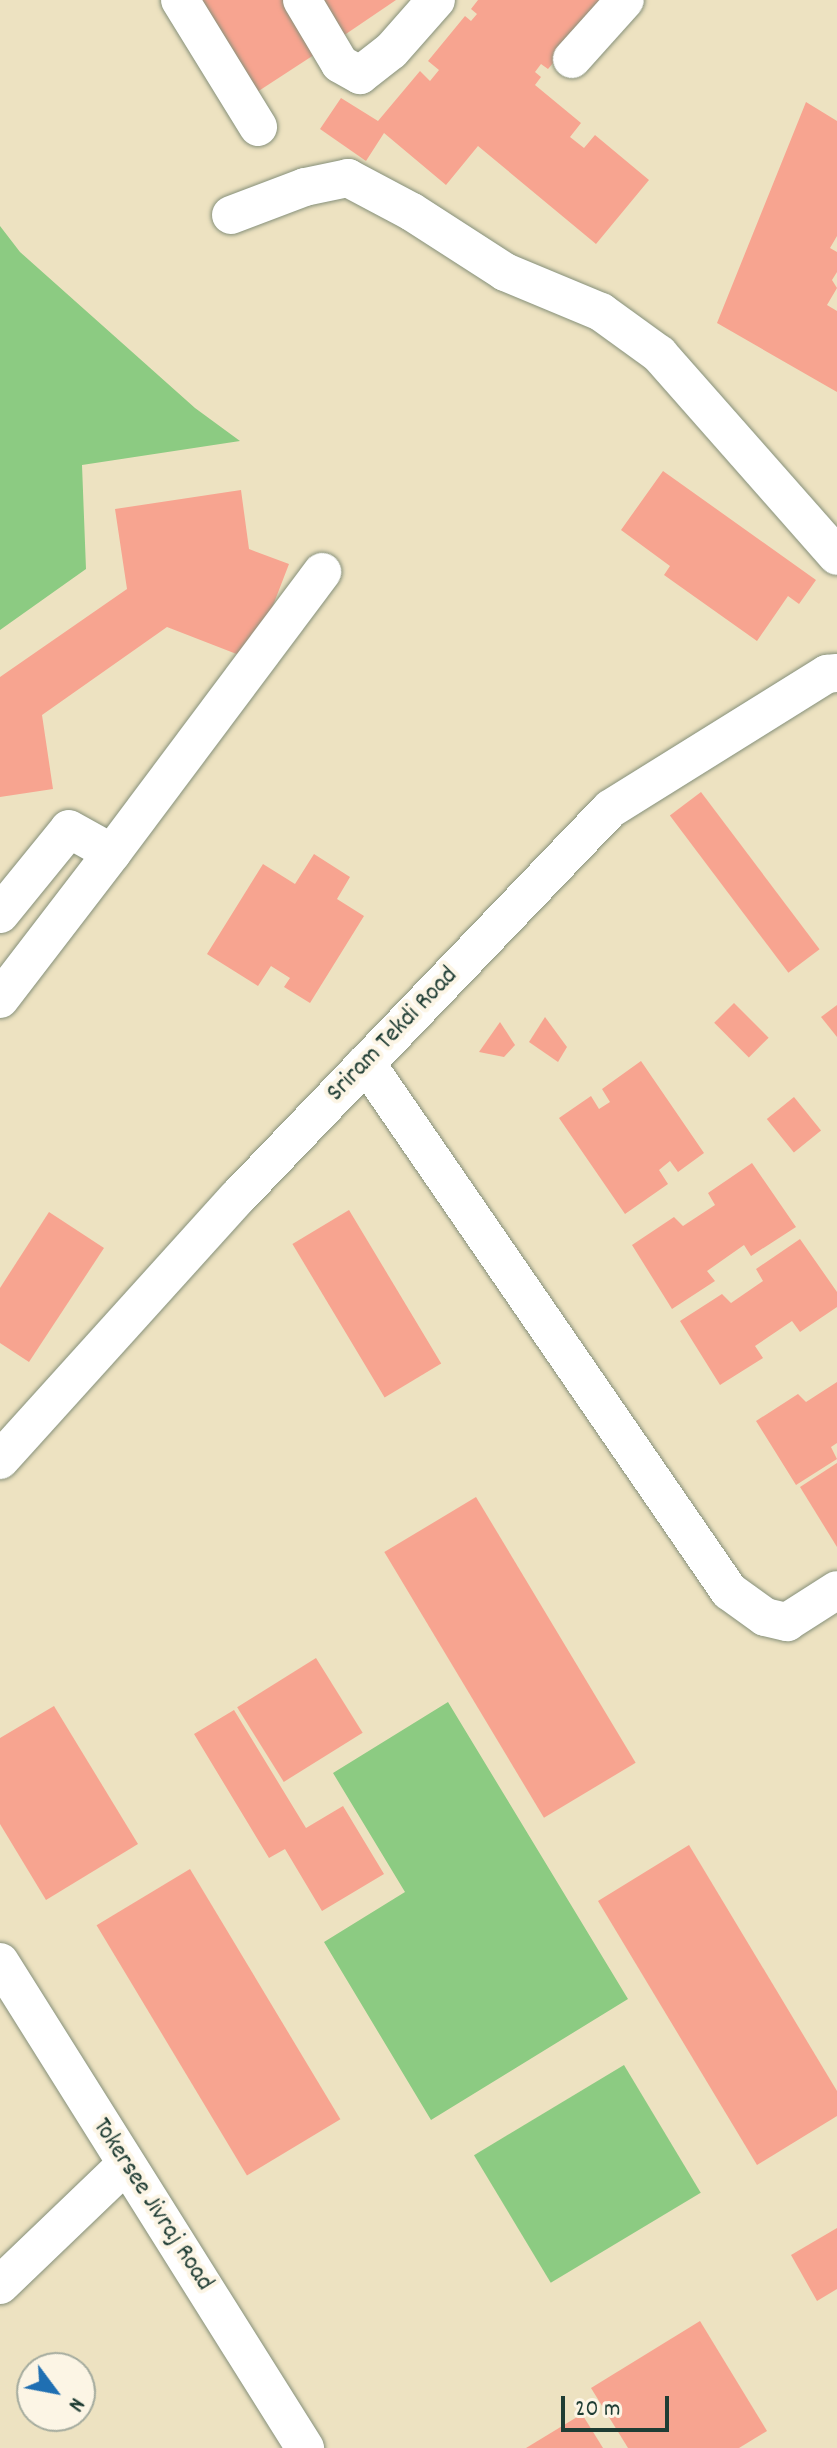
<!DOCTYPE html>
<style>
body{margin:0}
#map{position:relative;width:837px;height:2448px;overflow:hidden;background:#ede2c1;font-family:Dekko,sans-serif}
div>[style]{position:absolute}
[style*='--x']{left:calc(var(--x)*1px);top:calc(var(--y)*1px);width:calc(var(--w)*1px);rotate:calc(var(--a)*1deg)}
.green>*{inset:0;background:#8ccb82;transform-origin:0 0}
.building>*{inset:0;background:#f7a490;transform-origin:0 0}
.roads{filter:drop-shadow(0 0 2px #86907a) drop-shadow(0 0 2px #86907a)}
.minor>*{height:38px;margin:-19px;padding:0 19px;transform-origin:19px;border-radius:19px;background:#fff}
span{translate:-50% -50%;white-space:nowrap;text-align:center;line-height:1.15;-webkit-text-stroke:8px #fcf5e5;paint-order:stroke}
.street-label{font-size:26px;color:#1f3d34}
.north{position:absolute;left:16px;top:2352px;width:80px;height:80px;box-sizing:border-box;background:#fcf5e5;border:2px solid #a4ab9e;border-radius:50%;rotate:122deg;font-size:22px;font-weight:700;line-height:32px;text-align:center;color:#1f3d34}
.north::after{content:'';display:block;margin:auto;width:28px;height:36px;background:#1f6fb2;clip-path:polygon(50% 0,100% 100%,50% 72%,0 100%)}
.scale{position:absolute;left:561px;top:2396px;width:108px;height:36px;box-sizing:border-box;border:4px solid #1f3d34;border-top:0;padding-left:10px;font-size:24px;line-height:28px;white-space:nowrap;color:#1f3d34;-webkit-text-stroke:6px #fcf5e5;paint-order:stroke}
</style>
<div id="map">
<div class="green">
<i style="clip-path:polygon(0 226px,20px 252px,195px 408px,240px 441px,82px 465px,86px 569px,0 630px)"></i>
<i style="clip-path:polygon(448px 1702px,628px 1999px,431px 2120px,324px 1942px,405px 1892px,333px 1773px)"></i>
<i style="left:624px;top:2065px;width:149px;height:175px;rotate:59deg"></i>
</div>
<div class="building">
<i style="clip-path:polygon(188px 0,290px 0,323px 49px,251px 96px)"></i>
<i style="clip-path:polygon(315px 0,396px 0,340px 38px)"></i>
<i style="clip-path:polygon(478px 0,606px 0,548px 69px,541px 64px,535px 72px,541px 77px,535px 85px,581px 123px,570px 137px,584px 148px,595px 135px,649px 180px,596px 244px,478px 146px,446px 185px,384px 133px,366px 161px,320px 129px,341px 98px,378px 121px,420px 71px,430px 81px,439px 70px,428px 61px,465px 16px,471px 21px,477px 14px,471px 9px)"></i>
<i style="clip-path:polygon(806px 102px,837px 121px,837px 236px,830px 248px,837px 252px,837px 272px,832px 280px,837px 288px,827px 305px,837px 311px,837px 392px,717px 323px)"></i>
<i style="clip-path:polygon(663px 471px,816px 580px,799px 604px,788px 596px,757px 641px,664px 575px,670px 566px,621px 530px)"></i>
<i style="clip-path:polygon(241px 490px,249px 549px,289px 564px,252px 660px,167px 627px,42px 715px,53px 789px,0 797px,0 677px,127px 589px,115px 509px)"></i>
<i style="left:701px;top:792px;width:197px;height:39px;rotate:53deg"></i>
<i style="clip-path:polygon(314px 854px,350px 877px,337px 899px,364px 916px,310px 1003px,284px 987px,290px 978px,271px 966px,258px 986px,207px 954px,263px 864px,295px 884px)"></i>
<i style="left:734px;top:1003px;width:49px;height:28px;rotate:45deg"></i>
<i style="clip-path:polygon(837px 1005px,837px 1037px,821px 1017px)"></i>
<i style="clip-path:polygon(545px 1017px,567px 1047px,558px 1062px,529px 1042px)"></i>
<i style="clip-path:polygon(500px 1022px,515px 1045px,504px 1057px,479px 1052px)"></i>
<i style="clip-path:polygon(641px 1061px,704px 1153px,678px 1172px,670px 1161px,659px 1170px,668px 1184px,625px 1214px,559px 1118px,591px 1096px,599px 1109px,610px 1102px,602px 1089px)"></i>
<i style="left:794px;top:1097px;width:43px;height:35px;rotate:51deg"></i>
<i style="clip-path:polygon(752px 1163px,796px 1227px,751px 1256px,744px 1245px,707px 1271px,715px 1281px,672px 1309px,632px 1245px,674px 1217px,683px 1226px,715px 1205px,708px 1193px)"></i>
<i style="left:349px;top:1210px;width:179px;height:66px;rotate:59deg"></i>
<i style="clip-path:polygon(49px 1212px,104px 1248px,29px 1362px,0 1343px,0 1288px)"></i>
<i style="clip-path:polygon(800px 1239px,837px 1292px,837px 1307px,800px 1332px,792px 1321px,755px 1346px,763px 1358px,720px 1385px,680px 1321px,722px 1294px,731px 1303px,763px 1281px,756px 1269px)"></i>
<i style="clip-path:polygon(837px 1382px,837px 1443px,831px 1447px,837px 1459px,796px 1485px,756px 1421px,798px 1394px,806px 1402px)"></i>
<i style="clip-path:polygon(837px 1463px,837px 1547px,800px 1487px)"></i>
<i style="left:476px;top:1497px;width:310px;height:107px;rotate:59deg"></i>
<i style="left:316px;top:1658px;width:88px;height:93px;rotate:58deg"></i>
<i style="clip-path:polygon(54px 1706px,138px 1844px,46px 1900px,0 1824px,0 1738px)"></i>
<i style="clip-path:polygon(234px 1710px,306px 1828px,343px 1806px,384px 1874px,322px 1911px,285px 1849px,269px 1858px,194px 1734px)"></i>
<i style="clip-path:polygon(689px 1845px,837px 2091px,837px 2116px,757px 2165px,598px 1901px)"></i>
<i style="left:190px;top:1869px;width:292px;height:109px;rotate:59deg"></i>
<i style="clip-path:polygon(837px 2228px,837px 2289px,817px 2301px,791px 2255px)"></i>
<i style="clip-path:polygon(700px 2321px,767px 2431px,739px 2448px,628px 2448px,591px 2388px)"></i>
<i style="clip-path:polygon(582px 2414px,603px 2448px,526px 2448px)"></i>
</div>
<div class="roads">
<div class="minor">
<i style="--x:180;--y:0;--w:149;--a:58.4"></i>
<i style="--x:302;--y:0;--w:74;--a:59.3"></i>
<i style="--x:340;--y:64;--w:23;--a:29"></i>
<i style="--x:360;--y:75;--w:39;--a:-38"></i>
<i style="--x:391;--y:51;--w:68;--a:-48.6"></i>
<i style="--x:572;--y:59;--w:79;--a:-48.1"></i>
<i style="--x:231;--y:215;--w:79;--a:-20.7"></i>
<i style="--x:305;--y:187;--w:44;--a:-11.8"></i>
<i style="--x:348;--y:178;--w:72;--a:28"></i>
<i style="--x:412;--y:212;--w:111;--a:32.8"></i>
<i style="--x:505;--y:272;--w:104;--a:22.6"></i>
<i style="--x:601;--y:312;--w:72;--a:35.9"></i>
<i style="--x:659;--y:354;--w:269;--a:48.6"></i>
<i style="--x:112;--y:853;--w:351;--a:-53.2"></i>
<i style="--x:0;--y:914;--w:109;--a:-50.9"></i>
<i style="--x:69;--y:829;--w:49;--a:29.2"></i>
<i style="--x:112;--y:853;--w:184;--a:127.5"></i>
<i style="--x:366;--y:1063;--w:641;--a:55.49"></i>
<i style="--x:729;--y:1591;--w:44;--a:35.8"></i>
<i style="--x:765;--y:1617;--w:23;--a:13"></i>
<i style="--x:787;--y:1622;--w:59;--a:-32.6"></i>
<i style="--x:0;--y:1460;--w:353;--a:-47.9"></i>
<i style="--x:237;--y:1198;--w:539;--a:-46.2"></i>
<i style="--x:610;--y:809;--w:256;--a:-31.9"></i>
<i style="--x:827;--y:674;--w:10;--a:-6"></i>
<i style="--x:0;--y:1962;--w:574;--a:57.89"></i>
<i style="--x:0;--y:2285;--w:173;--a:-43.8"></i>
</div>
</div>
<div class="street-label">
<span style="left:393px;top:1035px;rotate:-46deg">Sriram Tekdi Road</span>
<span style="left:152px;top:2205px;rotate:57deg">Tokersee Jivraj Road</span>
</div>
<div class="north">N</div>
<div class="scale">20 m</div>
</div>
